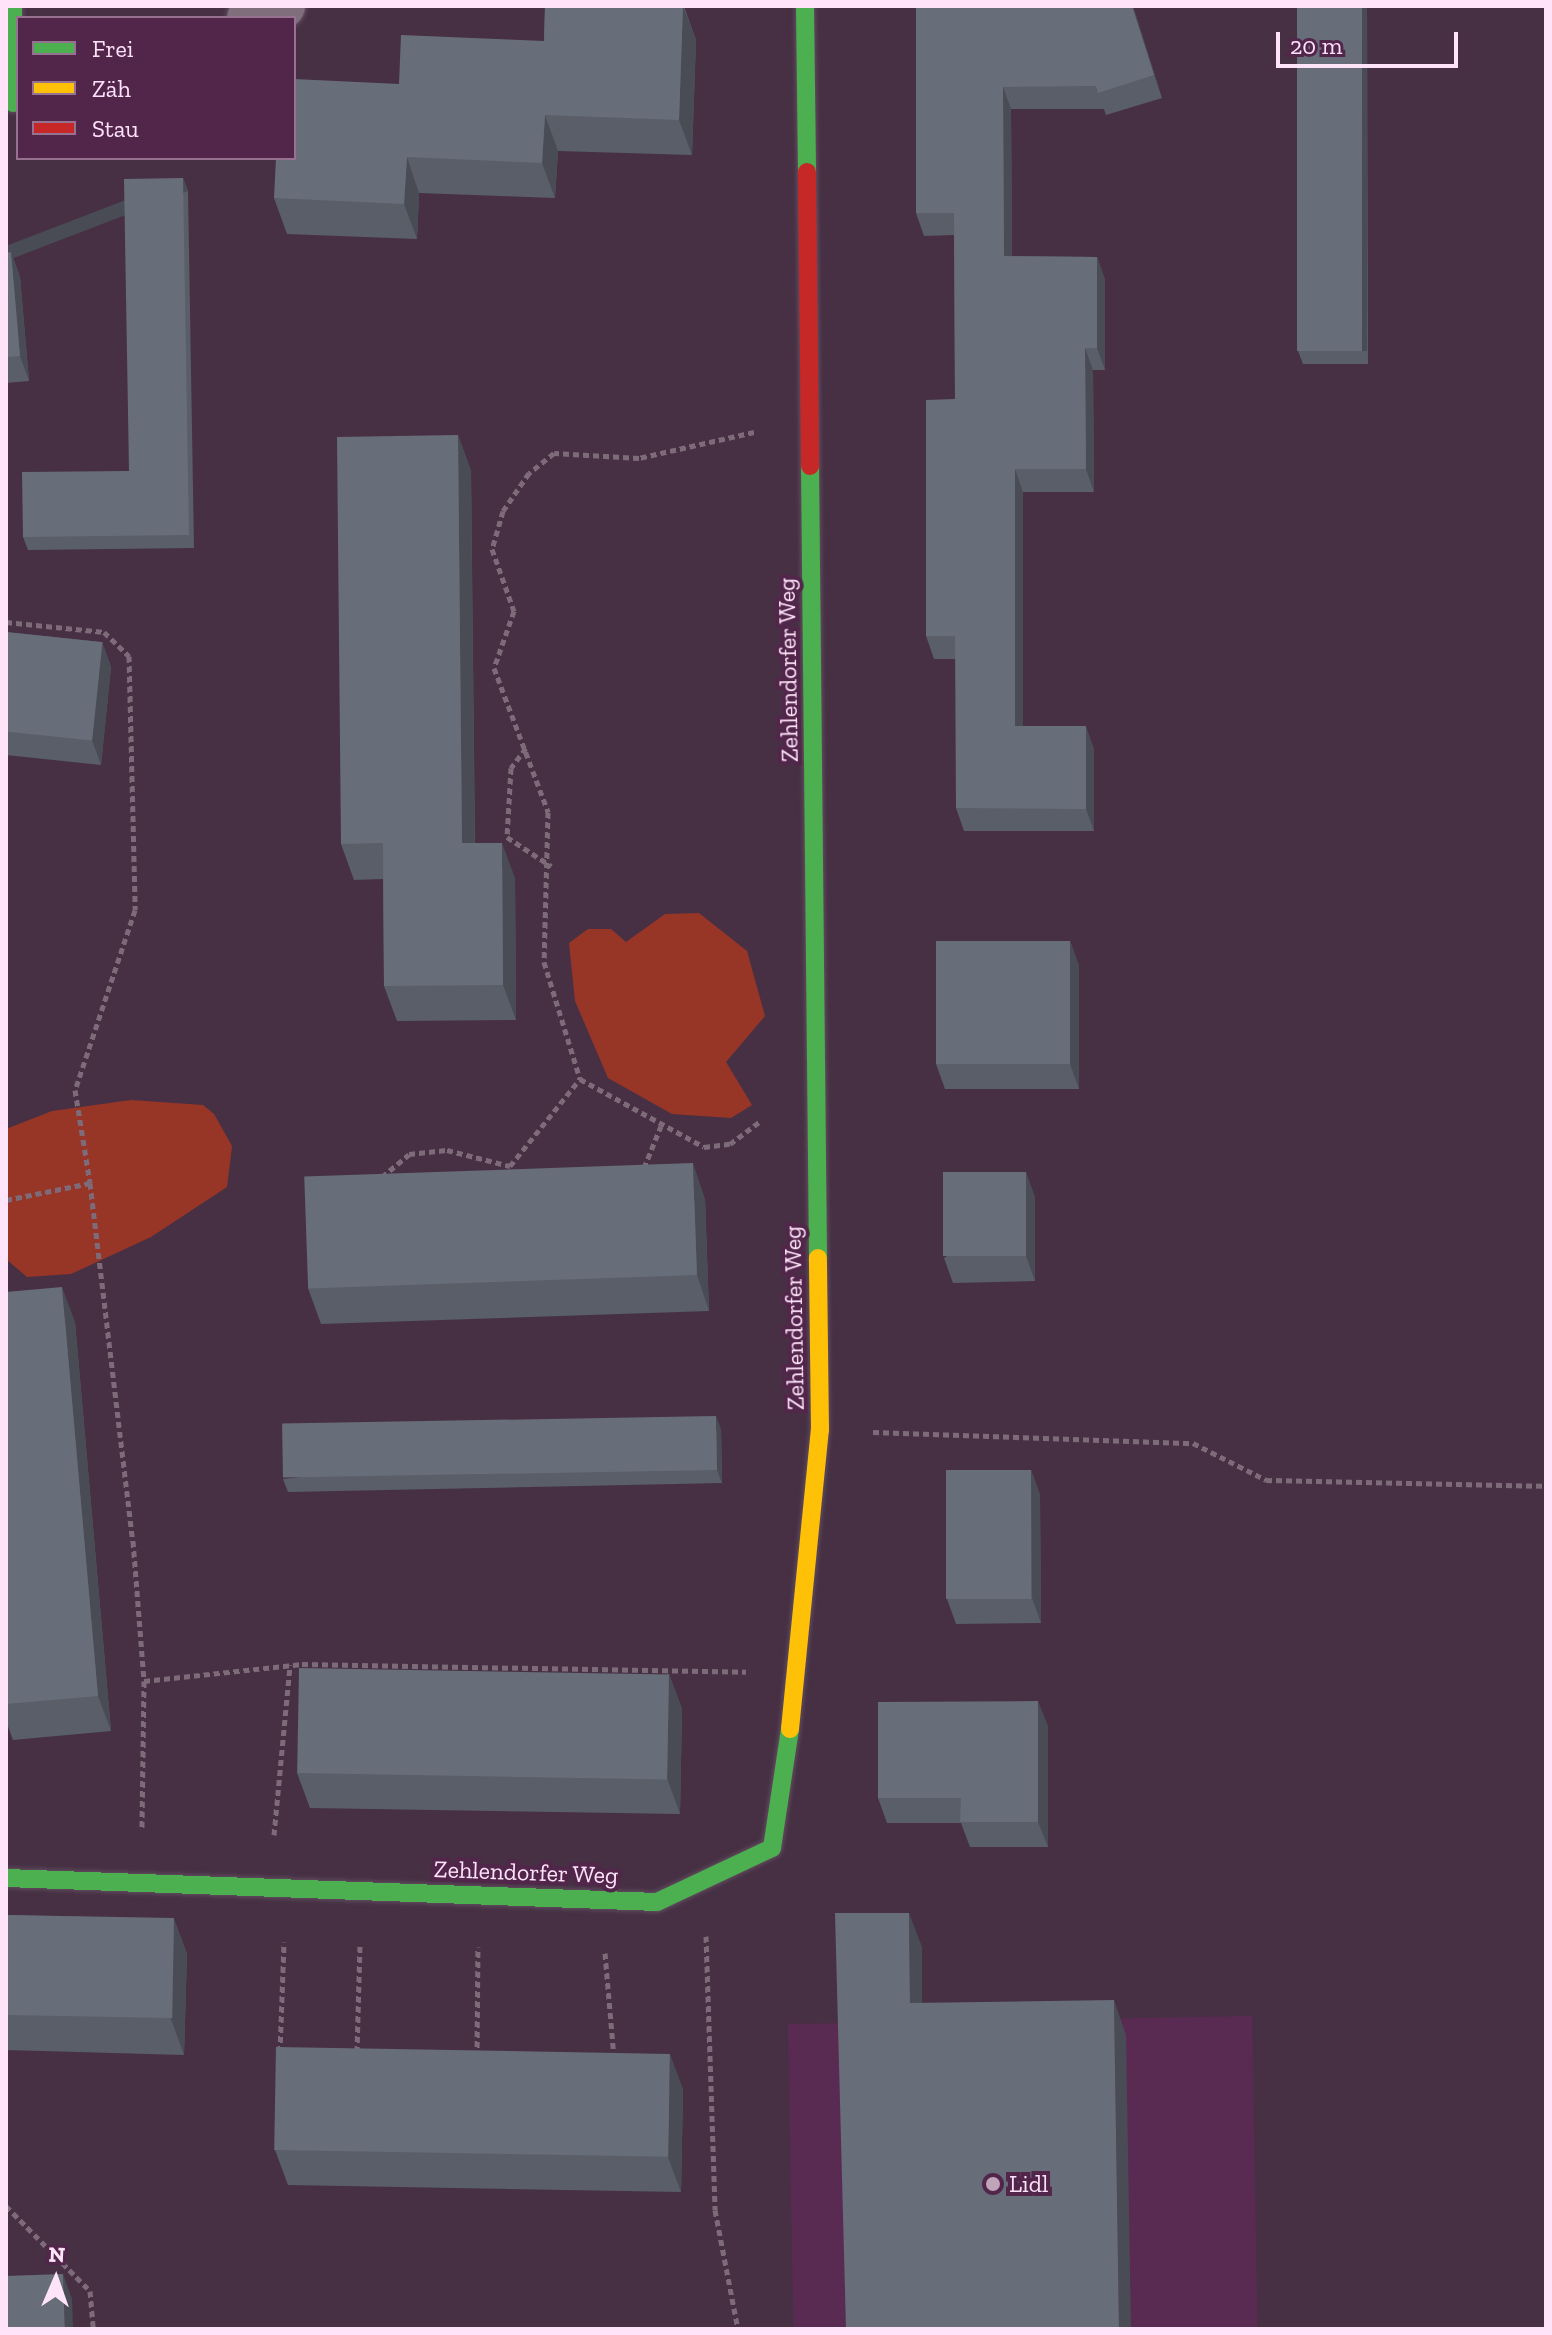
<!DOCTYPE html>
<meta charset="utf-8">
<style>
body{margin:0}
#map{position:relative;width:1552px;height:2335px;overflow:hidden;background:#473044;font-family:"Zilla Slab",serif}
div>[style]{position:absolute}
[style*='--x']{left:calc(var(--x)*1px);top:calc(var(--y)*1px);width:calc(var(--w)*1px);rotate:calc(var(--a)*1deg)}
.built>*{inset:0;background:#592b52;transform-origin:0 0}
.green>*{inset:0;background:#973626}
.path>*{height:5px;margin-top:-2.5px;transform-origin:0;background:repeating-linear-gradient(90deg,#7d6b7a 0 6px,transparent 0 10px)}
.roads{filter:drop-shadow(0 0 2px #614d5f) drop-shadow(0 0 2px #614d5f)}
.street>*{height:44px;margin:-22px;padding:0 22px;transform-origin:22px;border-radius:22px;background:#806e7d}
.fast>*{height:18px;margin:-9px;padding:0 9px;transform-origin:9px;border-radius:9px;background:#4caf50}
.slow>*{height:18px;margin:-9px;padding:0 9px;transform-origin:9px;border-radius:9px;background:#ffc107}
.jam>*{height:18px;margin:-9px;padding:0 9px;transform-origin:9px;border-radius:9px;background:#c62828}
.wall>*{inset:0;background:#595e69}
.shaded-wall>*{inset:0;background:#494c55;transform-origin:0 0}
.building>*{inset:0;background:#686d7a;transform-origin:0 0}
.dots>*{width:22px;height:22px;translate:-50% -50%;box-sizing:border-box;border:4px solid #51264a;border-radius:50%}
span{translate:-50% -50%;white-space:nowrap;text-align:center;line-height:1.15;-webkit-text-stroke:8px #51264a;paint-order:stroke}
.street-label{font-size:24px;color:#ffe3f9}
.poi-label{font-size:24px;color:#ffe3f9}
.left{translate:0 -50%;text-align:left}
.frame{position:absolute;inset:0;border:8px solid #ffe3f9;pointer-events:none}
.legend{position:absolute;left:16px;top:16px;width:280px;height:144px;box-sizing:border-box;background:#51264a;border:2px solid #977290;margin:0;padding:10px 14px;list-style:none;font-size:24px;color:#ffe3f9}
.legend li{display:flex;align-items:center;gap:16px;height:40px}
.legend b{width:40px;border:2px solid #977290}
.north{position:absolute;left:16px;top:2239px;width:80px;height:80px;-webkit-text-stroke:6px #51264a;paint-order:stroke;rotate:2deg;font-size:22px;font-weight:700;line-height:32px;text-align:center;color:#ffe3f9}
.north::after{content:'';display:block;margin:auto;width:28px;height:36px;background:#ffe3f9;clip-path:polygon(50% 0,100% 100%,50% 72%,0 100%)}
.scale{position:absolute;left:1276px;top:32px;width:182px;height:36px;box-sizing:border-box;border:4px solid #ffe3f9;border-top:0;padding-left:10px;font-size:24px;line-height:28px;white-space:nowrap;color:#ffe3f9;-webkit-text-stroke:6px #51264a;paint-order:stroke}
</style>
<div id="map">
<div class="built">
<i style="left:1252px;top:2016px;width:313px;height:464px;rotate:89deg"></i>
</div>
<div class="green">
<i style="clip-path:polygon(699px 913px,747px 951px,765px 1016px,726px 1062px,752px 1105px,731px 1118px,672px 1114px,608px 1078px,575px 1001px,569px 943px,588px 929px,611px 929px,626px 942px,665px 914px)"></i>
<i style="clip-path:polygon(131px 1100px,203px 1105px,214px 1114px,232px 1146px,227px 1187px,151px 1237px,71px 1274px,27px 1277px,6px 1259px,6px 1129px,52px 1111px)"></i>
</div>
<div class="path">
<i style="--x:754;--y:432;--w:118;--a:167.3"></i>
<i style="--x:639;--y:458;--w:85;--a:-176.6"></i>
<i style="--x:554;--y:453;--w:32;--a:141"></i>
<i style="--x:529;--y:473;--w:46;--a:124.4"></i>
<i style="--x:503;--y:511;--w:40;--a:106"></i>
<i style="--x:492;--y:549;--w:66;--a:70.5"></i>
<i style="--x:514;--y:611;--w:60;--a:109.3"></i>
<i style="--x:494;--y:668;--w:154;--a:69.4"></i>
<i style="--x:548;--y:812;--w:150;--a:91.5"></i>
<i style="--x:544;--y:962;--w:122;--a:72.9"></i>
<i style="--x:580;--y:1079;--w:141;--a:28.7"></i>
<i style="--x:704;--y:1147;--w:26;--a:-7"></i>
<i style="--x:730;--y:1144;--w:39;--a:-37"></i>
<i style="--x:6;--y:622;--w:99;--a:5.8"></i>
<i style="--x:104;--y:632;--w:35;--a:44"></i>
<i style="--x:129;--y:656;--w:254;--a:88.6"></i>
<i style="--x:135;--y:910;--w:190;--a:108.4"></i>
<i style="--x:75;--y:1090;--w:94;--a:80.8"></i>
<i style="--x:526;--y:748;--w:25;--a:127"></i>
<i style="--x:511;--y:768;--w:69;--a:93.3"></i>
<i style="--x:507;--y:837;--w:53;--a:33.4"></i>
<i style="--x:644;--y:1168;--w:45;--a:-68"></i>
<i style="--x:382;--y:1177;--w:35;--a:-40"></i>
<i style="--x:409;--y:1154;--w:38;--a:-6"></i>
<i style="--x:447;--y:1150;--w:65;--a:14.3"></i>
<i style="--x:510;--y:1166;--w:112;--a:-51.2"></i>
<i style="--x:6;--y:1200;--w:86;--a:-11.4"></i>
<i style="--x:90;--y:1183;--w:361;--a:83.2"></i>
<i style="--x:133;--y:1541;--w:140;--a:85.5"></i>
<i style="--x:144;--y:1681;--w:148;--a:90.8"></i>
<i style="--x:873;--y:1432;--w:320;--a:2"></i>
<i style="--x:1193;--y:1443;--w:82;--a:26.9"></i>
<i style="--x:1266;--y:1480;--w:280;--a:1.2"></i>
<i style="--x:144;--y:1681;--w:159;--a:-6.1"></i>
<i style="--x:302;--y:1664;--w:444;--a:1"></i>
<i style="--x:274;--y:1835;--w:171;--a:-84.6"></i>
<i style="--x:706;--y:1936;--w:274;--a:88.1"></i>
<i style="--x:715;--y:2210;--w:121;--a:79.1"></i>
<i style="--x:605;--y:1953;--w:105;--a:85.1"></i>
<i style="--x:280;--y:2052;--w:110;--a:-87.9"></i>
<i style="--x:357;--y:2052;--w:106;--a:-88.4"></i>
<i style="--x:477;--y:2057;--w:110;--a:-89.5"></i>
<i style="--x:6;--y:2206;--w:120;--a:45.3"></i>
<i style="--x:90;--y:2291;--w:38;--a:85"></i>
</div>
<div class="roads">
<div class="street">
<i style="--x:249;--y:18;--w:36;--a:-19"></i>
</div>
<div class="fast">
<i style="--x:13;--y:6;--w:97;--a:90"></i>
<i style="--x:805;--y:6;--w:166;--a:89.3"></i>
<i style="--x:810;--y:466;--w:792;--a:89.42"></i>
<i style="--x:6;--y:1878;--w:651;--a:2.11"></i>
<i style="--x:657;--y:1902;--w:127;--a:-25.2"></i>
<i style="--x:772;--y:1848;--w:120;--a:-81.4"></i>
</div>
<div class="slow">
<i style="--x:790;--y:1729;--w:301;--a:-84.3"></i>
<i style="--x:820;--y:1430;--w:172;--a:-90.7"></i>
</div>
<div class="jam">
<i style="--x:807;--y:172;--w:294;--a:89.4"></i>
</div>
</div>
<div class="wall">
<i style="clip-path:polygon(545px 6px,684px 6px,696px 40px,692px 155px,558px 151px,555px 198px,419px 193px,417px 239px,287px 234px,274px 198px,399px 84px,544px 41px)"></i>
<i style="clip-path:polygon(916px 6px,1133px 6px,1162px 98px,1106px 115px,1104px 109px,1011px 109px,1012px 256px,1097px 257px,1105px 280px,1105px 370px,1093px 370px,1094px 492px,1023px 492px,1023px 726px,1094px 749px,1094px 831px,964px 831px,956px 808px,956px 659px,934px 659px,926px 636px,955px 399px,954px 235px,924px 236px,916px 213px)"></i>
<i style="clip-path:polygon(1297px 6px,1367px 6px,1368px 364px,1303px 364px,1298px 351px)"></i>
<i style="clip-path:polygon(183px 178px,188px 191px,194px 548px,28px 550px,23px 537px,129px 471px)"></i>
<i style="clip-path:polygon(11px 252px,20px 277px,29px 381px,6px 383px,6px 253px)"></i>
<i style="clip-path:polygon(458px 435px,471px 471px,475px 843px,515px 878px,516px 1020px,397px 1021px,384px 986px,383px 879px,354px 880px,341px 844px)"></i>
<i style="clip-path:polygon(6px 632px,102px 642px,111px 667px,101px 765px,6px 755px)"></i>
<i style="clip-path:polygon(1070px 941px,1079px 966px,1079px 1089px,945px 1089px,936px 1064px)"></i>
<i style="clip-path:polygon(1035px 1197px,1035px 1281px,953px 1283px,944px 1258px)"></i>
<i style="clip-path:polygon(705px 1199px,709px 1311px,321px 1324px,308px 1288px)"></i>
<i style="clip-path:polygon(6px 1292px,75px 1322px,111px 1731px,13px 1740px,6px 1721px)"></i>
<i style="clip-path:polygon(721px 1429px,722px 1483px,288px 1492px,283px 1479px)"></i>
<i style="clip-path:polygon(1031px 1470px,1040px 1495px,1041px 1623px,956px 1624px,947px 1599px)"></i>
<i style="clip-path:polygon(669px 1674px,682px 1709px,680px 1814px,310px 1808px,297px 1773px)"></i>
<i style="clip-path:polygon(1048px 1726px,1048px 1847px,970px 1847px,961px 1823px,887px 1823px,878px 1798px)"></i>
<i style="clip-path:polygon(6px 1915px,174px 1919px,187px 1954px,184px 2055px,6px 2050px)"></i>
<i style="clip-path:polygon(683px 2089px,681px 2192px,288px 2185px,275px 2150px)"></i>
</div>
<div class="shaded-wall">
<i style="clip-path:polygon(683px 6px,696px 40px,692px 155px,679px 120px)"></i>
<i style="clip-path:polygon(1132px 6px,1133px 6px,1162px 98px,1154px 75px)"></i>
<i style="left:1362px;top:6px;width:5px;height:345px"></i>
<i style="clip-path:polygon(1003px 87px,1011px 109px,1012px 278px,1004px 256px)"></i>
<i style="clip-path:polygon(545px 115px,558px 151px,555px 198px,542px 163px)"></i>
<i style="clip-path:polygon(407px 157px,419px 193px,417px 239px,404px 204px)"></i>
<i style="left:183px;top:178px;width:14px;height:357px;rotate:69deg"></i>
<i style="clip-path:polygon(11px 252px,20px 277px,29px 381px,20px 356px)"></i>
<i style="clip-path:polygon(1097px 257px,1105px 280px,1105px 370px,1097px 348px)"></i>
<i style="clip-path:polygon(1085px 348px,1093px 370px,1094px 492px,1086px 469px)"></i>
<i style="clip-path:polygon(458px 435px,471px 471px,475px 879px,462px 843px)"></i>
<i style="clip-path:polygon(1015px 469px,1023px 492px,1023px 749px,1015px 726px)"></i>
<i style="clip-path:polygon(102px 642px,111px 667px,101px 765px,92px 740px)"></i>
<i style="clip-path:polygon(1086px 726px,1094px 749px,1094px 831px,1086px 809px)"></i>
<i style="clip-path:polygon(502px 843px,515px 878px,516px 1020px,503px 985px)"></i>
<i style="clip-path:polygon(1070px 941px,1079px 966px,1079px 1089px,1070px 1064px)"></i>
<i style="clip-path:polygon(693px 1163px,705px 1199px,709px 1311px,697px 1275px)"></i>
<i style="clip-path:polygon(1026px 1172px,1035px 1197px,1035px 1281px,1026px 1256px)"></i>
<i style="clip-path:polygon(62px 1287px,75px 1322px,111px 1731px,98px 1696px)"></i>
<i style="clip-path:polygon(716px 1416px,721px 1429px,722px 1483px,717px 1470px)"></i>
<i style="clip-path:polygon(1031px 1470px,1040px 1495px,1041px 1623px,1032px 1598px)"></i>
<i style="clip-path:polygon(669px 1674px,682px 1709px,680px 1814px,667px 1778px)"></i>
<i style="clip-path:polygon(1038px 1701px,1048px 1726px,1048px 1847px,1038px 1822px)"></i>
<i style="clip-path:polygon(909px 1913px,922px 1947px,922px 2038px,910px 2003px)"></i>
<i style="clip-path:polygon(174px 1919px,187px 1954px,184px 2055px,171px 2019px)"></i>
<i style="clip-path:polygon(1114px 2000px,1126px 2035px,1131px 2329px,1119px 2329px)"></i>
<i style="clip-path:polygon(670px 2054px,683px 2089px,681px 2192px,668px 2157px)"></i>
<i style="clip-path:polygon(63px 2274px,72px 2299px,73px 2329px,65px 2329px)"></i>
</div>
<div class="building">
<i style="clip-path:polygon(545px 6px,683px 6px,679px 120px,545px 115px,542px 163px,407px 157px,404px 204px,274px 198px,276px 158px,294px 158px,294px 79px,399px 84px,401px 35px,544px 41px)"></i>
<i style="clip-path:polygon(916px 6px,1132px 6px,1154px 75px,1098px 93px,1096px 86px,1003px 87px,1004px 256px,1097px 257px,1097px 348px,1085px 348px,1086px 469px,1015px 469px,1015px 726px,1086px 726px,1086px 809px,956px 808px,955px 636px,926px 636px,926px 400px,955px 399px,954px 213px,916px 213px)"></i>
<i style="left:1297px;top:6px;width:65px;height:345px"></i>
<i style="clip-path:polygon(183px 178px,189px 535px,23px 537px,22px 472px,129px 471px,124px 179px)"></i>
<i style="clip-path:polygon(11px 252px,20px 356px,6px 357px,6px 253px)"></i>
<i style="clip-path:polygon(458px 435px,462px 843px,502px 843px,503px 985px,384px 986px,383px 843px,341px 844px,337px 437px)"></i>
<i style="left:6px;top:632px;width:97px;height:99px;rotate:6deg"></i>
<i style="left:936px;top:941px;width:134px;height:123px"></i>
<i style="left:693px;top:1163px;width:112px;height:389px;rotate:88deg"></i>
<i style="left:1026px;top:1172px;width:84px;height:83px;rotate:90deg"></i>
<i style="clip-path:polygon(62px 1287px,98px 1696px,6px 1704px,6px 1292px)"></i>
<i style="left:716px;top:1416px;width:54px;height:434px;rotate:89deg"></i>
<i style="left:946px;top:1470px;width:85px;height:129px"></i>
<i style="left:299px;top:1668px;width:370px;height:105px;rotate:1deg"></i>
<i style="clip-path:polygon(1038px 1701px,1038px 1822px,960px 1822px,961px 1798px,878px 1798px,878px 1702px)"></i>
<i style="clip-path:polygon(835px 1913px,909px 1913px,910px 2003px,1114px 2000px,1119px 2329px,846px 2329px)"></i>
<i style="left:6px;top:1915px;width:168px;height:100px;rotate:1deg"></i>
<i style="left:276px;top:2047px;width:394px;height:103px;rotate:1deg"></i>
<i style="left:63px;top:2274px;width:55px;height:57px;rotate:88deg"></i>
</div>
<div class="dots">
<i style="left:993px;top:2184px;background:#bfa4ba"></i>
</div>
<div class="street-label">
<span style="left:788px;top:670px;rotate:-91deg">Zehlendorfer Weg</span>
<span style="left:794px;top:1318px;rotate:-91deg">Zehlendorfer Weg</span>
<span style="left:526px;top:1872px;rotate:2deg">Zehlendorfer Weg</span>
</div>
<div class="poi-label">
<span class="left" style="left:1009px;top:2184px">Lidl</span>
</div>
<div class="frame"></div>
<ul class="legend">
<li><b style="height:10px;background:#4caf50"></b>Frei</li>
<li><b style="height:10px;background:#ffc107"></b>Zäh</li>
<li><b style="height:10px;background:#c62828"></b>Stau</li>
</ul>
<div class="north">N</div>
<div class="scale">20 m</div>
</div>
